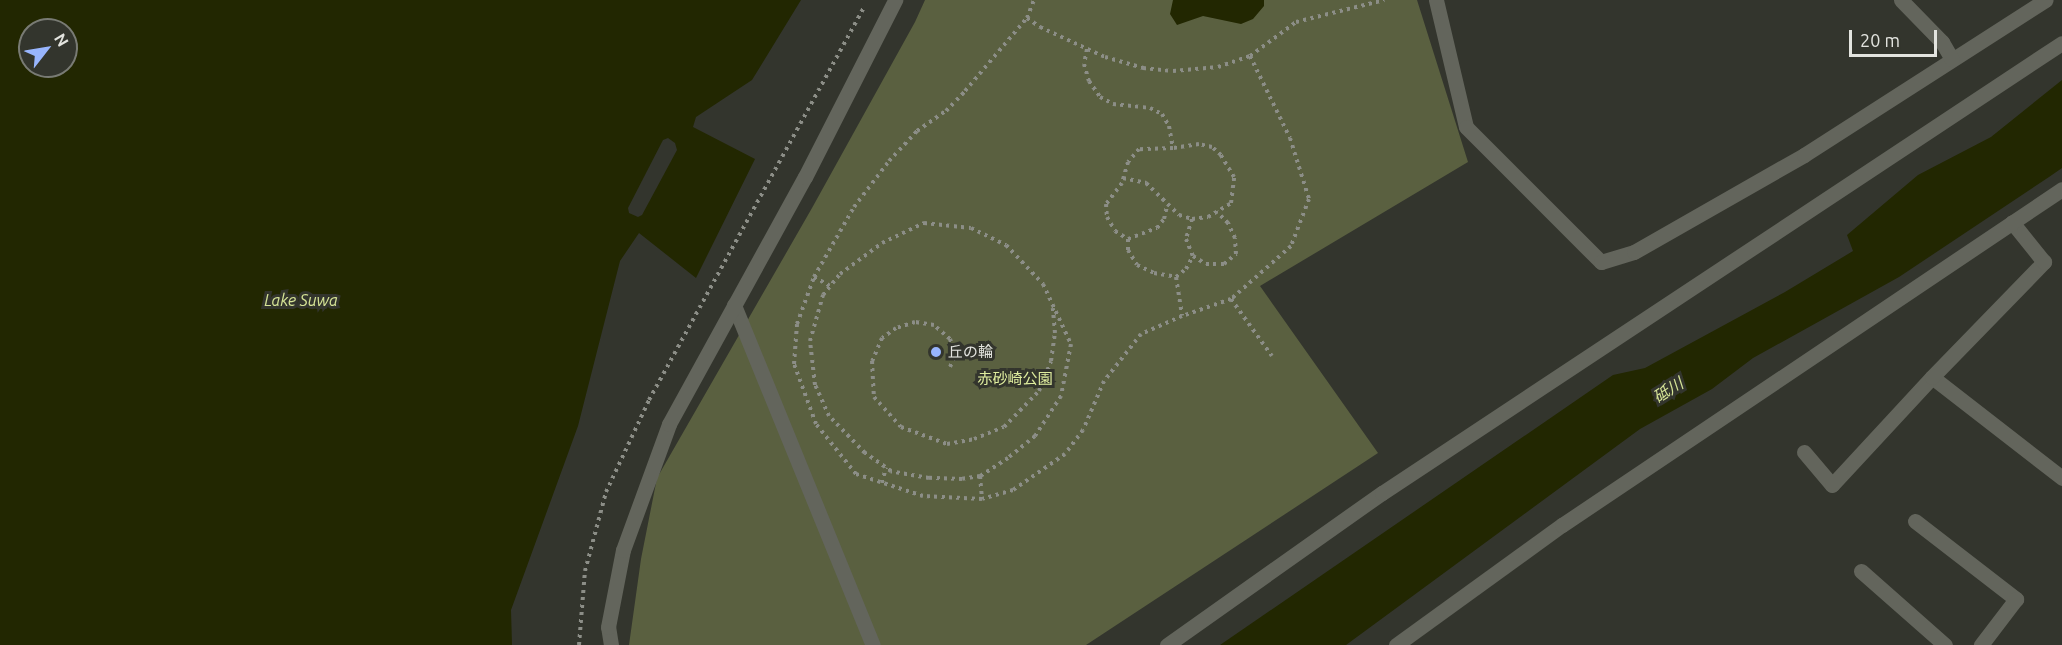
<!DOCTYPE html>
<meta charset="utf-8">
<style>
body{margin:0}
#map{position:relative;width:2062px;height:645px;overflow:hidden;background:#33352d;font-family:Ubuntu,"Noto Sans JP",sans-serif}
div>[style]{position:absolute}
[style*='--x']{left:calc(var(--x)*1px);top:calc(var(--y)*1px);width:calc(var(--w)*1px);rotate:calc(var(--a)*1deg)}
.green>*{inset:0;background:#5a6040}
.water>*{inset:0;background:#222701}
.pier>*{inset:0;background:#33352d}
.path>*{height:4px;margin-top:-2px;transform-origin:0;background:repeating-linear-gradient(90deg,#8c8e87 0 3px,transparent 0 7.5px)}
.minor>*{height:15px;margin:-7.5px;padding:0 7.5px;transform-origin:7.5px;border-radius:7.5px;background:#63655c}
.dots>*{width:16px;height:16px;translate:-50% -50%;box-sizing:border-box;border:3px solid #33352d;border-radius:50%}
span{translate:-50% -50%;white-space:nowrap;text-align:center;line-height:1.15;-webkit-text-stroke:6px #33352d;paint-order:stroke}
.poi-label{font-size:15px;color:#e3e4df}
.left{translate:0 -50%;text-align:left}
.park-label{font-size:15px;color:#dfed9e}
.water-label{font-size:16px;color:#d6e496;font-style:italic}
.north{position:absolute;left:18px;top:18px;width:60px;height:60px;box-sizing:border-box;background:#33352d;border:2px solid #797b74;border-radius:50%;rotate:59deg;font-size:16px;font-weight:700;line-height:24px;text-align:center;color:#e3e4df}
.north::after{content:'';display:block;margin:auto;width:21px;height:27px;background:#98b5fd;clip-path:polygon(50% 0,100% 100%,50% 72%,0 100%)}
.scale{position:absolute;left:1849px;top:30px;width:88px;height:27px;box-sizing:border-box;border:3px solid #e3e4df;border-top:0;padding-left:8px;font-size:18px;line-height:21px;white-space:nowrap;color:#e3e4df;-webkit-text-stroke:4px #33352d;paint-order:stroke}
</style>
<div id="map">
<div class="green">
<i style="clip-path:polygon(925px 0,1417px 0,1468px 162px,1260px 286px,1378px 453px,1086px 645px,629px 645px,641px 559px,657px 478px,812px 208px,915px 22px)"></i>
</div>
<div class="water">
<i style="clip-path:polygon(evenodd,0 0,801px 0,752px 80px,696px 117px,693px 127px,755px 159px,696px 278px,639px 233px,620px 261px,578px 426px,511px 610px,512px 645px,0 645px,0 0,30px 30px,66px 30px,66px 66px,30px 66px,30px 30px)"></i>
<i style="clip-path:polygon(1173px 0,1264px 0,1264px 6px,1253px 19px,1241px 24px,1203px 16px,1177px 25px,1170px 14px)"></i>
<i style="clip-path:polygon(2062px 80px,2062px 168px,2049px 177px,1899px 277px,1753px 358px,1712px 389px,1640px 429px,1346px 645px,1220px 645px,1613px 375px,1645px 368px,1785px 292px,1853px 251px,1847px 235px,1918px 175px,1991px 137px)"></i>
</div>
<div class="pier">
<i style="clip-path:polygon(668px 138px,675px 143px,677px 150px,642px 215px,638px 217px,629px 213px,628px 208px,663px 140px)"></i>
</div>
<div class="path">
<i style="--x:1027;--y:18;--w:19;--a:-69"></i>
<i style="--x:1087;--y:49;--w:15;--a:101"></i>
<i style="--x:1084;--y:64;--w:18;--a:74"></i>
<i style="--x:1089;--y:81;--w:19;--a:55"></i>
<i style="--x:1100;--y:97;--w:15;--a:28"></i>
<i style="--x:1113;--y:104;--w:37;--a:6"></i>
<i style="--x:1150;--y:108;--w:13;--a:27"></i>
<i style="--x:1162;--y:114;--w:14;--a:60"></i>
<i style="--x:1169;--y:126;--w:22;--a:80"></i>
<i style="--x:1173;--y:148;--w:34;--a:178"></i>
<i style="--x:1139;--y:149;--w:17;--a:130"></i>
<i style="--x:1128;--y:162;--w:22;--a:106"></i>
<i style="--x:1122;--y:183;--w:26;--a:127"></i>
<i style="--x:1106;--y:204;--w:13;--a:86"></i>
<i style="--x:1107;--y:217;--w:16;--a:60"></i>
<i style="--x:1115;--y:231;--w:15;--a:32"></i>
<i style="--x:1128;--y:239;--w:11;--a:90"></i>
<i style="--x:1128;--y:250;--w:17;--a:59"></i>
<i style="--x:1137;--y:265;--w:19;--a:25"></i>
<i style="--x:1154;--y:273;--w:22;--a:10"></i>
<i style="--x:1176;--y:277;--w:39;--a:81"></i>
<i style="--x:1250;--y:56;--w:57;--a:-36.5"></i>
<i style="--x:1296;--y:22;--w:91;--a:-14"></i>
<i style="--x:1123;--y:178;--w:24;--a:12"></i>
<i style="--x:1146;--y:183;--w:46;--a:44.1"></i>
<i style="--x:1179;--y:215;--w:14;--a:17"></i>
<i style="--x:1192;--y:219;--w:16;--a:-7"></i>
<i style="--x:1208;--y:217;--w:27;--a:-31"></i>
<i style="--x:1231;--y:203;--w:26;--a:-83"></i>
<i style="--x:1234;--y:177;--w:26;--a:-121"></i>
<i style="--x:1221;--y:155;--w:12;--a:-138"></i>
<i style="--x:1212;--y:147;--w:13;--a:-167"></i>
<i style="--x:1199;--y:144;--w:26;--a:171"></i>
<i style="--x:1192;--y:219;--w:21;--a:107"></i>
<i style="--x:1186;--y:239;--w:18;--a:68"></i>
<i style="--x:1193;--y:256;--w:15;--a:32"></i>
<i style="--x:1206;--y:264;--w:18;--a:0"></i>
<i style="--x:1224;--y:264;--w:16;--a:-40"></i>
<i style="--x:1236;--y:254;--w:16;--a:-94"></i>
<i style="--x:1235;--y:238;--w:17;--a:-115"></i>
<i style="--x:1228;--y:223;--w:16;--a:-135"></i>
<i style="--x:1128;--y:239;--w:31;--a:-21"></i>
<i style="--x:1157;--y:228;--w:11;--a:-52"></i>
<i style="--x:1164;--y:219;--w:13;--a:-77"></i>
<i style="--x:814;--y:277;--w:18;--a:29"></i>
<i style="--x:1176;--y:277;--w:13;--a:-39"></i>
<i style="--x:1186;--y:269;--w:15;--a:-62"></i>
<i style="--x:1231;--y:299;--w:52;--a:160.9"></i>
<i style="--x:1182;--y:316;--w:45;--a:156.3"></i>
<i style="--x:1141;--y:334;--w:60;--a:128.2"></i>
<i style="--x:1104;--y:381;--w:53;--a:113.2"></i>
<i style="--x:1083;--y:430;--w:30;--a:127"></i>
<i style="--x:1065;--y:454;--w:63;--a:145.3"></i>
<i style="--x:1013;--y:490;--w:32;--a:164"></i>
<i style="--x:982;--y:499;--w:59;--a:-177.1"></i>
<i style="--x:923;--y:496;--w:71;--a:-161.8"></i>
<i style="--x:856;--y:474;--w:64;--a:-128.7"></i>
<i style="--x:816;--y:424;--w:64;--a:-110.1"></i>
<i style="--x:794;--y:364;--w:40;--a:-85.7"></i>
<i style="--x:797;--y:324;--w:50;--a:-70.1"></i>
<i style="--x:814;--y:277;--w:81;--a:-60.3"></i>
<i style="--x:854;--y:207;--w:58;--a:-52.7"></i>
<i style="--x:889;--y:161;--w:41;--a:-47"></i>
<i style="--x:917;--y:131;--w:35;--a:-35"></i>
<i style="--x:946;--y:111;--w:28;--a:-46"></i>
<i style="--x:965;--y:91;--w:96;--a:-49.7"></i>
<i style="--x:1027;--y:18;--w:16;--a:35"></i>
<i style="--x:1040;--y:27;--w:72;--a:24.8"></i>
<i style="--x:1105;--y:57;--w:40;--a:16"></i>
<i style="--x:1143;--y:68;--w:30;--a:6"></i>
<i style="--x:1173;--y:71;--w:45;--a:-5.1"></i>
<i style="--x:1218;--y:67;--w:34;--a:-19"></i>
<i style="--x:1250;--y:56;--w:91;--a:64"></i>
<i style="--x:1290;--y:138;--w:64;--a:72.7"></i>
<i style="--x:1309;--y:199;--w:50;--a:111"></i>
<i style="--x:1291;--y:246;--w:80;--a:138.5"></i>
<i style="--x:1231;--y:299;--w:70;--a:54.3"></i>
<i style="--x:950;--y:367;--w:12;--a:-66"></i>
<i style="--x:955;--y:356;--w:18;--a:-106"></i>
<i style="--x:950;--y:339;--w:21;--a:-139"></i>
<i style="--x:934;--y:325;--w:19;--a:-171"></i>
<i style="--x:915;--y:322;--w:20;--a:162"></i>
<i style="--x:896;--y:328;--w:17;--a:144"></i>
<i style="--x:882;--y:338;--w:25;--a:113"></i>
<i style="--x:872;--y:361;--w:36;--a:87"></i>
<i style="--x:874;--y:397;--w:40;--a:48"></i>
<i style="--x:901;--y:427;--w:49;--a:20.3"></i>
<i style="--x:947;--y:444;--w:27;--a:-10"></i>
<i style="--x:974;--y:439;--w:32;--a:-22"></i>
<i style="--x:1004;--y:427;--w:50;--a:-45.8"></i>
<i style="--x:1039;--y:391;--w:32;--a:-68"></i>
<i style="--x:1051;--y:361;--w:28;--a:-82"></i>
<i style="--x:1055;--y:333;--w:25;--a:-95"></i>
<i style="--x:980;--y:476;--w:18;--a:171"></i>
<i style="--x:962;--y:479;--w:33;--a:-178"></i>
<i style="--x:929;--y:478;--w:39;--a:-170"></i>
<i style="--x:891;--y:471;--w:32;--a:-145"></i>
<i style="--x:865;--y:453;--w:52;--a:-134.2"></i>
<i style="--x:829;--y:416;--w:34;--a:-114"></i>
<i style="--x:815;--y:385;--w:44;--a:-96.5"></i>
<i style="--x:810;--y:341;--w:48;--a:-74.2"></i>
<i style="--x:823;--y:295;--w:27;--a:-51"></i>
<i style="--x:840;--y:274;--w:52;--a:-36.4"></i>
<i style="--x:882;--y:243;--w:47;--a:-25.5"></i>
<i style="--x:924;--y:223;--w:47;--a:6.1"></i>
<i style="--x:971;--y:228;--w:39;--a:26"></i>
<i style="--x:1006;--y:245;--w:54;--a:46.5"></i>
<i style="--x:1043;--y:284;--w:66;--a:65"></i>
<i style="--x:1071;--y:344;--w:53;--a:100.9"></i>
<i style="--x:1061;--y:396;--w:48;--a:123"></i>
<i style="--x:1035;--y:436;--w:35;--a:141"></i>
<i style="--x:1008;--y:458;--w:33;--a:147"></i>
<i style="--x:980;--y:476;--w:23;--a:85"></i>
<i style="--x:882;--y:483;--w:16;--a:-76"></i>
<i style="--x:579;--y:645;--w:74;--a:-85.4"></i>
<i style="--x:585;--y:571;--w:82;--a:-75.1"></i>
<i style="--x:606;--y:492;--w:102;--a:-64.9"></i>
<i style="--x:649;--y:400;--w:446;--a:-61.3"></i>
</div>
<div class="minor">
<i style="--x:1436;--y:0;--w:130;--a:76.7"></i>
<i style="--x:1466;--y:127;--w:191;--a:45"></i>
<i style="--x:1601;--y:262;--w:34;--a:-17"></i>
<i style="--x:1634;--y:252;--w:196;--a:-29.7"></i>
<i style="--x:1804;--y:155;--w:287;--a:-32.7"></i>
<i style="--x:1901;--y:0;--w:59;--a:45.7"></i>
<i style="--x:1942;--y:42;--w:20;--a:60"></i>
<i style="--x:734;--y:305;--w:367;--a:67.8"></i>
<i style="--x:1932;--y:377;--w:165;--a:37.8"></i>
<i style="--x:1804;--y:452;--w:43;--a:49.7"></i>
<i style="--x:1832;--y:485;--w:147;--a:-47.2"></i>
<i style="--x:1932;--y:377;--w:161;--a:-45.8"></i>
<i style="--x:2044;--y:262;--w:51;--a:-128.7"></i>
<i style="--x:1915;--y:521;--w:128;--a:37.7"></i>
<i style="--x:2016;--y:599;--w:58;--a:127.3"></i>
<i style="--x:1861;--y:571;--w:112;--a:41.4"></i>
<i style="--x:611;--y:645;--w:18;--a:-99"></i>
<i style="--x:608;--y:627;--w:78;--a:-79"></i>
<i style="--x:623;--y:550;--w:134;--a:-69.9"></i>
<i style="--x:669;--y:424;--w:282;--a:-61.2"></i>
<i style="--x:805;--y:177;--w:199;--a:-63"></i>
<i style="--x:1167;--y:645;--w:263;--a:-35.3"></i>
<i style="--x:1382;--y:493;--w:815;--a:-33.5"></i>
<i style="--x:1396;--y:645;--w:205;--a:-35.9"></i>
<i style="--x:1562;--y:525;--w:602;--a:-33.9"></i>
</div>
<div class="dots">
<i style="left:936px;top:352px;background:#98b5fd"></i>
</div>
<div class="poi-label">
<span class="left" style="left:948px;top:352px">丘の輪</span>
</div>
<div class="park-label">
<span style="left:1015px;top:379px">赤砂崎公園</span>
</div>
<div class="water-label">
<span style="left:301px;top:300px">Lake Suwa</span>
<span style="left:1668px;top:390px;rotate:-32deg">砥川</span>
</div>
<div class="north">N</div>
<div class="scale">20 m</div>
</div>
